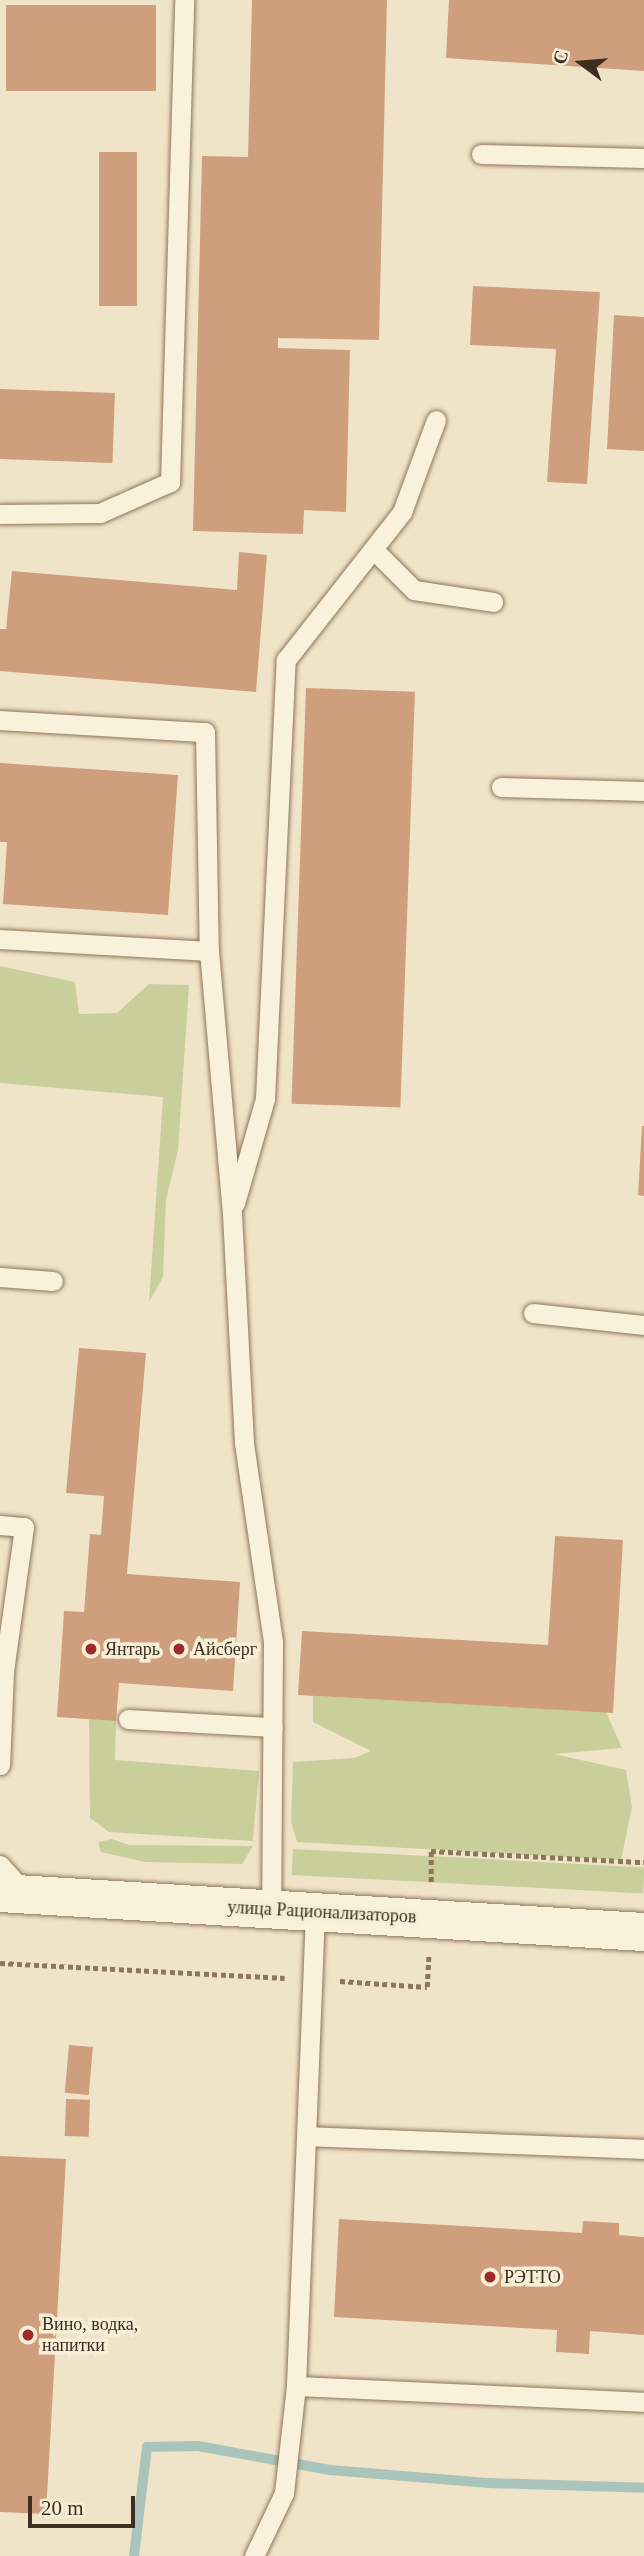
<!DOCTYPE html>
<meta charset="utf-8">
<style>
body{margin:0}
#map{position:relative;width:644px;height:2556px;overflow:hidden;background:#f0e4c8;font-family:Georgia,serif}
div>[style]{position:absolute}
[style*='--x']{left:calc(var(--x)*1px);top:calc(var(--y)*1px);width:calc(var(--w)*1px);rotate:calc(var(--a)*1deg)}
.green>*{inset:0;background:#c9cf9b;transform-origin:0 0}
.stream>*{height:10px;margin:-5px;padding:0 5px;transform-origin:5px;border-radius:5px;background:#a9c4bc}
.building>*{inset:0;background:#cf9f7d;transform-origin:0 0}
.path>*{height:4.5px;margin-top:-2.25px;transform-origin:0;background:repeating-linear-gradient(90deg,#8d765c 0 5px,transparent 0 8.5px)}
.roads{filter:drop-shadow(0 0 2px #8d765c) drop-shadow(0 0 2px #8d765c)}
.service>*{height:19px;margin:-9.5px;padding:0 9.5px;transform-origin:9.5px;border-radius:9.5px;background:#faf1dc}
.secondary>*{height:38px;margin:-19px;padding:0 19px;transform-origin:19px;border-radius:19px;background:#faf1dc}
.dots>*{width:19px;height:19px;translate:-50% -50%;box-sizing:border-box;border:4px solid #f7eed8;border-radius:50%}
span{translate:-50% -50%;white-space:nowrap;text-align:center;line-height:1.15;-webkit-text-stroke:7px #f7eed8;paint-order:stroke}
.poi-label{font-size:18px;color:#3d2e20}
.left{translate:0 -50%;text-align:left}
.street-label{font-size:18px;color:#3d2e20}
.north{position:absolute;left:546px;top:28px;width:70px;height:70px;-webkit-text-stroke:5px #f7eed8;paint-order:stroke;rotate:286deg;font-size:19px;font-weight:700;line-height:28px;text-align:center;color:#3d2e20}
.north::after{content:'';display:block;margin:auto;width:24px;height:32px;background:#3d2e20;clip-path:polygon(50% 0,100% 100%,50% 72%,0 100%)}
.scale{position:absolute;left:28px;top:2496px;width:107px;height:32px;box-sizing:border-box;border:4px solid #3d2e20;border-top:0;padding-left:9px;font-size:21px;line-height:24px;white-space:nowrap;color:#3d2e20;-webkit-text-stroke:5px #f7eed8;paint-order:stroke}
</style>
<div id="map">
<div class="green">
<i style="clip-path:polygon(0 966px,75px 982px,79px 1014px,117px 1013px,149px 984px,189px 985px,178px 1150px,166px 1200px,163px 1277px,149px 1302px,163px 1097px,0 1083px)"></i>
<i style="clip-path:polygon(313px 1696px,606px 1712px,622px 1748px,554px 1754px,626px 1770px,632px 1807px,621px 1860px,297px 1842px,291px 1822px,293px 1762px,354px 1758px,371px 1751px,313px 1722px)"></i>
<i style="clip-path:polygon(89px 1719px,116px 1721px,115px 1760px,259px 1771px,253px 1841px,109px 1832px,90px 1818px)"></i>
<i style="clip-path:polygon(112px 1839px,129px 1845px,253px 1846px,242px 1864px,145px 1862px,101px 1852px,98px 1842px)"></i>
<i style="left:293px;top:1849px;width:352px;height:26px;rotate:3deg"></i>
</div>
<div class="stream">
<i style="--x:134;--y:2556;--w:110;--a:-83.2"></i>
<i style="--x:147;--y:2447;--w:51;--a:-1.1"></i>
<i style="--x:198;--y:2446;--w:134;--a:10.3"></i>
<i style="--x:330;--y:2470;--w:160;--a:4.7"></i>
<i style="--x:489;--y:2483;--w:155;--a:1.8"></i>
</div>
<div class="building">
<i style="clip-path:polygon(252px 0,387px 0,379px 340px,278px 338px,278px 348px,350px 350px,346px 512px,304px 510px,303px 534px,193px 531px,202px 156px,248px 157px)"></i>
<i style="clip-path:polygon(449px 0,644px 0,644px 71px,446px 58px)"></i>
<i style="left:6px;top:5px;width:150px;height:86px"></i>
<i style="left:99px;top:152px;width:38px;height:154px"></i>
<i style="clip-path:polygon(473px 286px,600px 292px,587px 484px,547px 482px,556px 349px,470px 345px)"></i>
<i style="clip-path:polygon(614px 315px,644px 317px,644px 451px,607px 449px)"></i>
<i style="left:0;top:389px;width:115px;height:70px;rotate:2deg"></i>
<i style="clip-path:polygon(239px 552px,267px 555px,256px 692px,0 671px,0 629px,6px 629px,12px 571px,237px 590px)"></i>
<i style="left:306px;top:688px;width:109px;height:416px;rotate:2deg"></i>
<i style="clip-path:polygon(0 763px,178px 775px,168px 915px,3px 904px,7px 842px,0 842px)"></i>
<i style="clip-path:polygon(642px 1126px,644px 1126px,644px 1196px,638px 1195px)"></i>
<i style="clip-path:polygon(79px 1348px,146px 1353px,127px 1574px,240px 1582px,233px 1691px,119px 1683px,116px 1721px,57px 1717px,64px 1611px,84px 1612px,90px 1534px,101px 1535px,104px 1496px,66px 1493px)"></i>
<i style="clip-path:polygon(555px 1536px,623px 1540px,613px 1713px,298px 1695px,302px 1631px,548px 1645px)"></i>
<i style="left:69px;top:2045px;width:24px;height:48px;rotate:5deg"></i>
<i style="left:66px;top:2099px;width:24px;height:37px;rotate:2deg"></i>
<i style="clip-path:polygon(0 2156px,66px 2159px,46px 2514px,0 2512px)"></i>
<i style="clip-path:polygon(339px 2219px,582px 2233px,583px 2221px,619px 2223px,619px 2235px,644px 2237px,644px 2335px,590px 2331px,589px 2354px,556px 2352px,557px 2330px,334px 2317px)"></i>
</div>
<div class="path">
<i style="--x:431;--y:1882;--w:31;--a:-90"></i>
<i style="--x:431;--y:1851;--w:213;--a:3"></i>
<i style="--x:0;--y:1963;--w:285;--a:3"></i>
<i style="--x:340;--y:1981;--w:87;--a:3.9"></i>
<i style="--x:427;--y:1987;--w:33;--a:-87"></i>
</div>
<div class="roads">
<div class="service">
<i style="--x:481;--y:154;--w:163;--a:1.4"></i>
<i style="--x:0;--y:514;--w:100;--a:-0.6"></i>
<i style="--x:100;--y:513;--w:77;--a:-23.9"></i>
<i style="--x:170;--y:482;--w:482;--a:-88.3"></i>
<i style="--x:373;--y:549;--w:58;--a:45"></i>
<i style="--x:414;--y:590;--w:80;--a:8.6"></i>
<i style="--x:0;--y:720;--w:205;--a:3.4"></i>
<i style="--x:205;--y:732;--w:219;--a:89"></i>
<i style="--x:209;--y:951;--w:264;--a:85"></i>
<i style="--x:232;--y:1214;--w:229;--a:87"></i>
<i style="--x:244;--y:1443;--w:202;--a:81.7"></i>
<i style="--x:273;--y:1643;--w:266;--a:90.4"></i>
<i style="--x:501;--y:787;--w:143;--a:1.6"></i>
<i style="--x:0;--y:939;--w:209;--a:3.3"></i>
<i style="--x:235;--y:1203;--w:108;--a:-73.9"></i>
<i style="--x:265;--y:1099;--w:440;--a:-87.3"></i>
<i style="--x:286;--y:660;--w:188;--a:-51.9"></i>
<i style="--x:402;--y:512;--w:98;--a:-69.7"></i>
<i style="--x:0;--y:1277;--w:53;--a:4.3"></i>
<i style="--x:533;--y:1313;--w:112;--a:6.2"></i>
<i style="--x:0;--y:1525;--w:24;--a:5"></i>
<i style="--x:24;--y:1527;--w:145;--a:97.9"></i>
<i style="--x:0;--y:1673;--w:4;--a:-27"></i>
<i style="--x:4;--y:1671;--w:94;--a:92.4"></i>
<i style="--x:128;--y:1719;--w:145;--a:3.2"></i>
<i style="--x:0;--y:1865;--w:39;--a:48"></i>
<i style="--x:306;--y:2136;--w:338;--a:2.2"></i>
<i style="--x:296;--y:2386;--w:348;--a:2.6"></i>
<i style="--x:254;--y:2556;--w:70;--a:-64.5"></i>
<i style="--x:284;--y:2493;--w:108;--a:-83.6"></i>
<i style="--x:296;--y:2386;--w:474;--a:-87.7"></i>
</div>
<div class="secondary">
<i style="--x:0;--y:1893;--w:645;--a:3.47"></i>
</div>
</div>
<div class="dots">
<i style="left:91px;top:1649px;background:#9e2a2b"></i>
<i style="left:179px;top:1649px;background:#9e2a2b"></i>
<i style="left:490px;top:2277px;background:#9e2a2b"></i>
<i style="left:28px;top:2335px;background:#9e2a2b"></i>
</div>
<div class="poi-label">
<span class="left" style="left:105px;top:1649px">Янтарь</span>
<span class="left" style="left:193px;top:1649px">Айсберг</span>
<span class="left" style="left:504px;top:2277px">РЭТТО</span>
<span class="left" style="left:42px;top:2335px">Вино, водка,<br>напитки</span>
</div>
<div class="street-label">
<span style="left:322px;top:1912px;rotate:3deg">улица Рационализаторов</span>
</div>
<div class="north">С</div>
<div class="scale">20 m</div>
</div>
